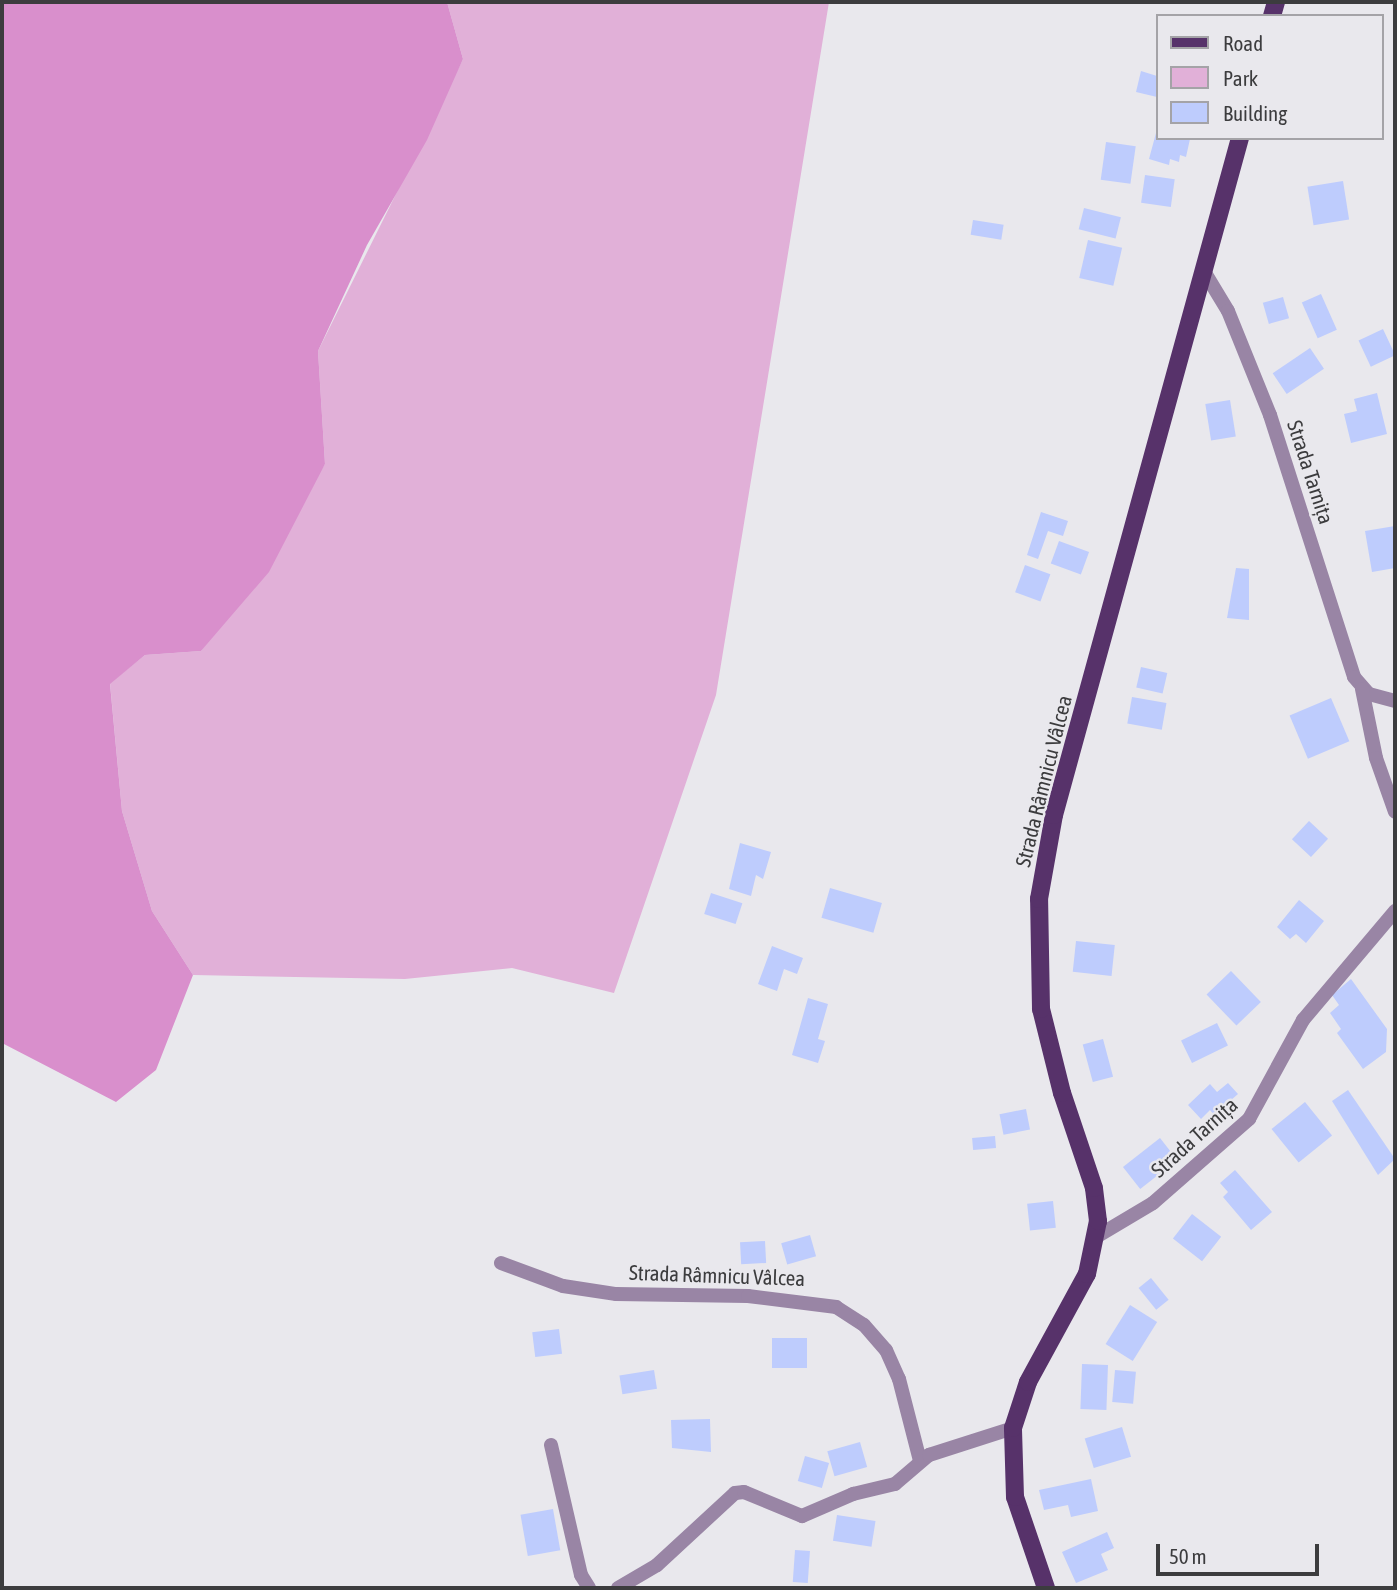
<!DOCTYPE html>
<meta charset="utf-8">
<style>
body{margin:0}
#map{position:relative;width:1397px;height:1590px;overflow:hidden;background:#e9e8ed;font-family:"Asap Condensed",sans-serif}
div>[style]{position:absolute}
[style*='--x']{left:calc(var(--x)*1px);top:calc(var(--y)*1px);width:calc(var(--w)*1px);rotate:calc(var(--a)*1deg)}
.green>*{inset:0;background:#e1b0d8}
.forest>*{inset:0;background:#d98fcc}
.building>*{inset:0;background:#beccfd;transform-origin:0 0}
.street>*{height:14px;margin:-7px;padding:0 7px;transform-origin:7px;border-radius:7px;background:#9985a5}
.primary>*{height:18px;margin:-9px;padding:0 9px;transform-origin:9px;border-radius:9px;background:#57326a}
span{translate:-50% -50%;white-space:nowrap;text-align:center;line-height:1.15;-webkit-text-stroke:5px #e9e8ed;paint-order:stroke}
.street-label{font-size:21px;color:#3c3c3e}
.frame{position:absolute;inset:0;border:4px solid #3c3c3e;pointer-events:none}
.legend{position:absolute;left:1156px;top:14px;width:228px;height:126px;box-sizing:border-box;background:#e9e8ed;border:2px solid #a4a3a7;margin:0;padding:9px 12px;list-style:none;font-size:21px;color:#3c3c3e}
.legend li{display:flex;align-items:center;gap:14px;height:35px}
.legend b{width:35px;border:2px solid #a4a3a7}
.scale{position:absolute;left:1156px;top:1544px;width:163px;height:32px;box-sizing:border-box;border:4px solid #3c3c3e;border-top:0;padding-left:9px;font-size:21px;line-height:24px;white-space:nowrap;color:#3c3c3e;-webkit-text-stroke:5px #e9e8ed;paint-order:stroke}
</style>
<div id="map">
<div class="green">
<i style="clip-path:polygon(447px 2px,829px 2px,716px 695px,614px 993px,512px 968px,405px 979px,193px 975px,152px 911px,122px 811px,110px 683px,145px 655px,201px 651px,325px 464px,318px 351px,463px 59px)"></i>
</div>
<div class="forest">
<i style="clip-path:polygon(2px 2px,447px 2px,463px 59px,427px 140px,367px 245px,318px 351px,325px 464px,269px 572px,201px 651px,145px 655px,110px 684px,122px 811px,152px 911px,193px 975px,156px 1070px,116px 1102px,2px 1043px)"></i>
</div>
<div class="building">
<i style="clip-path:polygon(1141px 71px,1157px 76px,1157px 97px,1136px 92px)"></i>
<i style="clip-path:polygon(1156px 133px,1157px 138px,1190px 139px,1186px 157px,1180px 155px,1179px 162px,1170px 159px,1169px 165px,1149px 159px)"></i>
<i style="left:1106px;top:142px;width:30px;height:38px;rotate:8deg"></i>
<i style="left:1145px;top:175px;width:30px;height:28px;rotate:8deg"></i>
<i style="left:1343px;top:181px;width:39px;height:36px;rotate:81deg"></i>
<i style="left:1084px;top:208px;width:38px;height:22px;rotate:14deg"></i>
<i style="left:973px;top:220px;width:31px;height:15px;rotate:9deg"></i>
<i style="left:1088px;top:240px;width:35px;height:39px;rotate:13deg"></i>
<i style="left:1321px;top:294px;width:39px;height:21px;rotate:66deg"></i>
<i style="left:1283px;top:297px;width:22px;height:21px;rotate:74deg"></i>
<i style="left:1383px;top:329px;width:29px;height:27px;rotate:65deg"></i>
<i style="left:1310px;top:348px;width:25px;height:45px;rotate:56deg"></i>
<i style="clip-path:polygon(1377px 393px,1387px 434px,1351px 443px,1344px 414px,1357px 411px,1354px 399px)"></i>
<i style="left:1230px;top:400px;width:37px;height:25px;rotate:81deg"></i>
<i style="clip-path:polygon(1041px 512px,1068px 521px,1063px 536px,1048px 531px,1038px 559px,1027px 555px)"></i>
<i style="clip-path:polygon(1395px 526px,1395px 568px,1372px 572px,1365px 531px)"></i>
<i style="left:1059px;top:541px;width:32px;height:24px;rotate:20deg"></i>
<i style="left:1025px;top:565px;width:27px;height:29px;rotate:20deg"></i>
<i style="clip-path:polygon(1236px 568px,1249px 569px,1249px 620px,1227px 618px)"></i>
<i style="left:1141px;top:667px;width:27px;height:21px;rotate:13deg"></i>
<i style="left:1132px;top:697px;width:35px;height:27px;rotate:10deg"></i>
<i style="left:1331px;top:698px;width:47px;height:45px;rotate:67deg"></i>
<i style="left:1309px;top:821px;width:26px;height:25px;rotate:43deg"></i>
<i style="clip-path:polygon(740px 843px,771px 852px,763px 879px,756px 875px,751px 896px,729px 889px)"></i>
<i style="left:830px;top:888px;width:54px;height:31px;rotate:16deg"></i>
<i style="left:711px;top:893px;width:33px;height:22px;rotate:18deg"></i>
<i style="clip-path:polygon(1299px 900px,1324px 921px,1306px 943px,1296px 934px,1290px 939px,1277px 927px)"></i>
<i style="left:1076px;top:941px;width:39px;height:31px;rotate:6deg"></i>
<i style="clip-path:polygon(772px 946px,803px 958px,797px 974px,784px 969px,777px 991px,758px 984px)"></i>
<i style="left:1231px;top:971px;width:43px;height:34px;rotate:46deg"></i>
<i style="clip-path:polygon(1351px 979px,1387px 1029px,1386px 1052px,1363px 1069px,1337px 1033px,1341px 1029px,1330px 1013px,1339px 1005px,1332px 995px)"></i>
<i style="clip-path:polygon(808px 998px,828px 1004px,818px 1039px,825px 1041px,818px 1063px,792px 1055px)"></i>
<i style="left:1217px;top:1023px;width:25px;height:40px;rotate:64deg"></i>
<i style="left:1103px;top:1039px;width:39px;height:21px;rotate:75deg"></i>
<i style="clip-path:polygon(1228px 1083px,1238px 1094px,1214px 1115px,1210px 1110px,1201px 1119px,1188px 1105px,1210px 1084px,1217px 1092px)"></i>
<i style="clip-path:polygon(1348px 1090px,1395px 1159px,1378px 1175px,1332px 1101px)"></i>
<i style="left:1305px;top:1102px;width:43px;height:43px;rotate:51deg"></i>
<i style="left:1026px;top:1109px;width:21px;height:27px;rotate:79deg"></i>
<i style="left:995px;top:1136px;width:12px;height:23px;rotate:85deg"></i>
<i style="left:1160px;top:1138px;width:28px;height:47px;rotate:52deg"></i>
<i style="clip-path:polygon(1235px 1170px,1272px 1212px,1251px 1230px,1223px 1197px,1228px 1192px,1220px 1183px)"></i>
<i style="left:1053px;top:1201px;width:27px;height:26px;rotate:84deg"></i>
<i style="left:1192px;top:1214px;width:37px;height:31px;rotate:38deg"></i>
<i style="left:810px;top:1235px;width:22px;height:30px;rotate:74deg"></i>
<i style="left:765px;top:1241px;width:22px;height:25px;rotate:87deg"></i>
<i style="left:1151px;top:1278px;width:28px;height:16px;rotate:51deg"></i>
<i style="left:1130px;top:1305px;width:32px;height:46px;rotate:32deg"></i>
<i style="left:559px;top:1329px;width:25px;height:27px;rotate:83deg"></i>
<i style="left:772px;top:1338px;width:35px;height:30px"></i>
<i style="left:1082px;top:1364px;width:26px;height:45px;rotate:2deg"></i>
<i style="left:654px;top:1370px;width:19px;height:35px;rotate:81deg"></i>
<i style="left:1115px;top:1370px;width:21px;height:32px;rotate:5deg"></i>
<i style="clip-path:polygon(710px 1419px,711px 1452px,672px 1448px,671px 1420px)"></i>
<i style="left:1122px;top:1427px;width:31px;height:39px;rotate:73deg"></i>
<i style="left:860px;top:1442px;width:26px;height:34px;rotate:74deg"></i>
<i style="left:805px;top:1456px;width:25px;height:26px;rotate:16deg"></i>
<i style="clip-path:polygon(1091px 1479px,1098px 1511px,1071px 1517px,1068px 1505px,1044px 1510px,1039px 1490px)"></i>
<i style="left:553px;top:1509px;width:42px;height:33px;rotate:80deg"></i>
<i style="left:837px;top:1515px;width:39px;height:26px;rotate:9deg"></i>
<i style="clip-path:polygon(1107px 1532px,1114px 1548px,1101px 1554px,1108px 1570px,1076px 1583px,1062px 1552px)"></i>
<i style="left:795px;top:1550px;width:15px;height:32px;rotate:4deg"></i>
</div>
<div class="street">
<i style="--x:1205;--y:273;--w:44;--a:58.8"></i>
<i style="--x:1228;--y:311;--w:112;--a:68"></i>
<i style="--x:1270;--y:415;--w:275;--a:72.2"></i>
<i style="--x:1354;--y:677;--w:23;--a:49"></i>
<i style="--x:1369;--y:694;--w:27;--a:15"></i>
<i style="--x:1362;--y:689;--w:70;--a:78.5"></i>
<i style="--x:1376;--y:758;--w:57;--a:70.6"></i>
<i style="--x:1096;--y:1237;--w:66;--a:-30.8"></i>
<i style="--x:1153;--y:1203;--w:128;--a:-41.2"></i>
<i style="--x:1249;--y:1119;--w:113;--a:-61.4"></i>
<i style="--x:1303;--y:1020;--w:143;--a:-49.8"></i>
<i style="--x:501;--y:1263;--w:66;--a:20.4"></i>
<i style="--x:563;--y:1286;--w:54;--a:8.6"></i>
<i style="--x:616;--y:1294;--w:132;--a:0.9"></i>
<i style="--x:748;--y:1296;--w:89;--a:7.1"></i>
<i style="--x:836;--y:1307;--w:33;--a:33"></i>
<i style="--x:864;--y:1325;--w:33;--a:49"></i>
<i style="--x:886;--y:1350;--w:32;--a:66"></i>
<i style="--x:899;--y:1379;--w:85;--a:75.6"></i>
<i style="--x:551;--y:1445;--w:133;--a:77"></i>
<i style="--x:581;--y:1575;--w:15;--a:58"></i>
<i style="--x:618;--y:1588;--w:45;--a:-30.5"></i>
<i style="--x:657;--y:1565;--w:106;--a:-42.7"></i>
<i style="--x:735;--y:1493;--w:9;--a:-6"></i>
<i style="--x:744;--y:1492;--w:63;--a:22.5"></i>
<i style="--x:802;--y:1516;--w:56;--a:-23.3"></i>
<i style="--x:853;--y:1494;--w:43;--a:-13.4"></i>
<i style="--x:895;--y:1484;--w:45;--a:-40.5"></i>
<i style="--x:929;--y:1455;--w:88;--a:-17.8"></i>
</div>
<div class="primary">
<i style="--x:1272;--y:16;--w:15;--a:-74"></i>
<i style="--x:1046;--y:1588;--w:96;--a:-108.8"></i>
<i style="--x:1015;--y:1497;--w:69;--a:-91.7"></i>
<i style="--x:1013;--y:1428;--w:48;--a:-71.9"></i>
<i style="--x:1028;--y:1382;--w:123;--a:-61.4"></i>
<i style="--x:1087;--y:1274;--w:54;--a:-78.3"></i>
<i style="--x:1098;--y:1221;--w:33;--a:-97"></i>
<i style="--x:1094;--y:1188;--w:100;--a:-108.6"></i>
<i style="--x:1062;--y:1093;--w:87;--a:-104"></i>
<i style="--x:1041;--y:1009;--w:110;--a:-91"></i>
<i style="--x:1039;--y:899;--w:85;--a:-79.9"></i>
<i style="--x:1054;--y:815;--w:702;--a:-74.64"></i>
</div>
<div class="street-label">
<span style="left:1311px;top:472px;rotate:72deg">Strada Tarnița</span>
<span style="left:1043px;top:781px;rotate:-76deg">Strada Râmnicu Vâlcea</span>
<span style="left:1194px;top:1137px;rotate:-42deg">Strada Tarnița</span>
<span style="left:717px;top:1275px;rotate:2deg">Strada Râmnicu Vâlcea</span>
</div>
<div class="frame"></div>
<ul class="legend">
<li><b style="height:9px;background:#57326a"></b>Road</li>
<li><b style="height:19px;background:#e1b0d8"></b>Park</li>
<li><b style="height:19px;background:#beccfd"></b>Building</li>
</ul>
<div class="scale">50 m</div>
</div>
